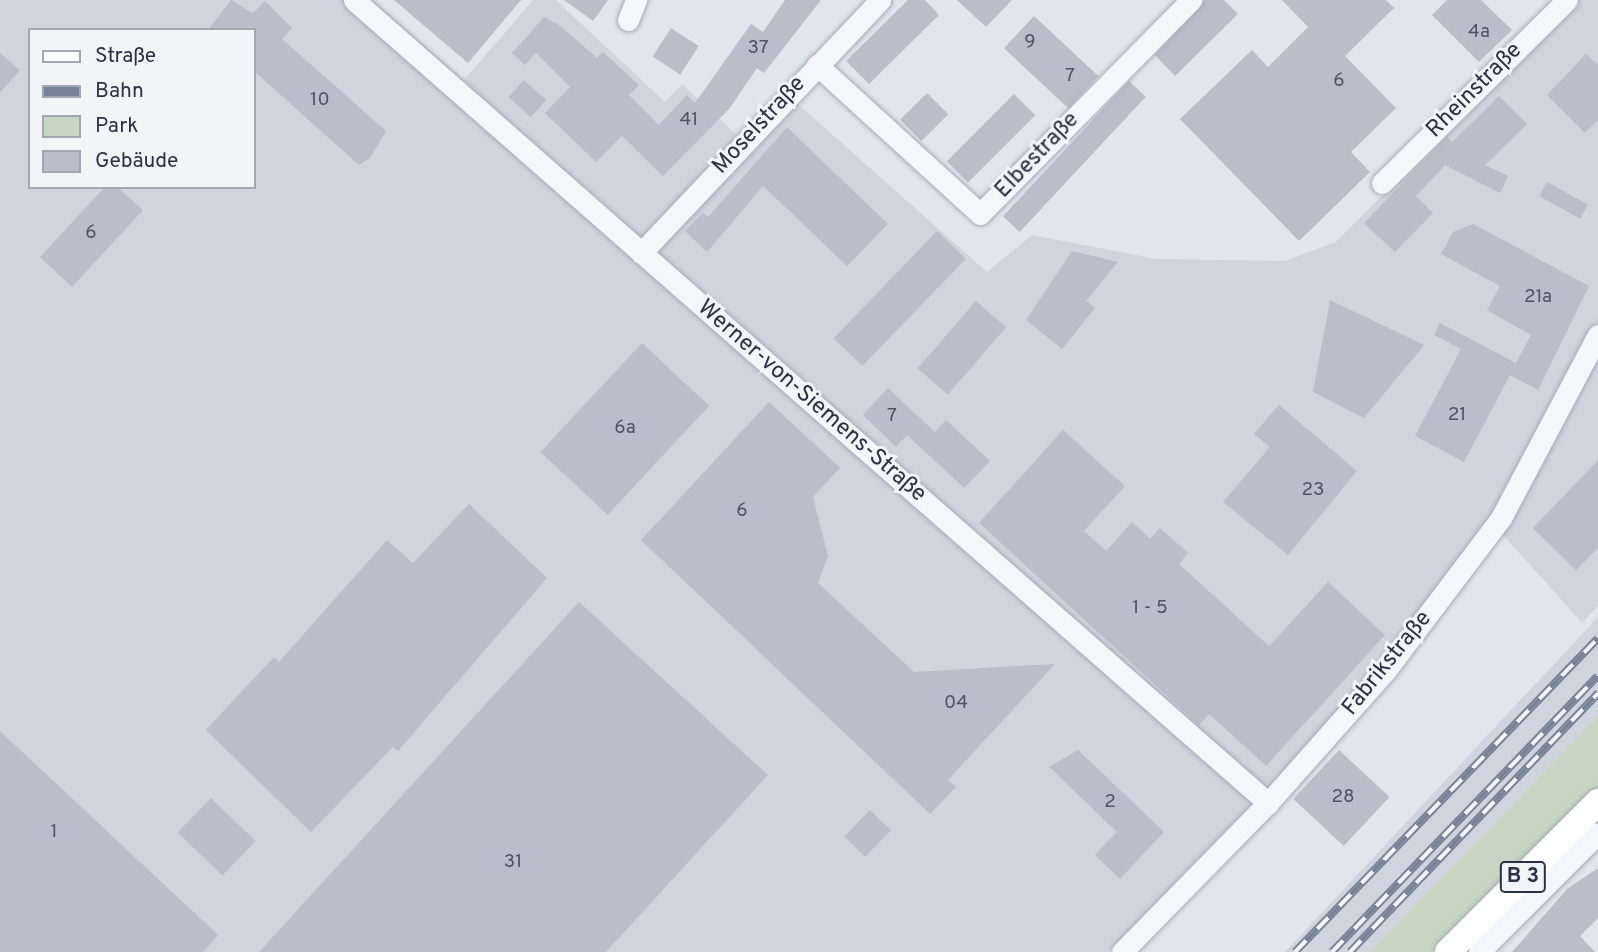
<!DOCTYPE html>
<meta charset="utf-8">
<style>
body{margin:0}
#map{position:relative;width:1598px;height:952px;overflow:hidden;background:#e2e5ec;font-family:Overpass,sans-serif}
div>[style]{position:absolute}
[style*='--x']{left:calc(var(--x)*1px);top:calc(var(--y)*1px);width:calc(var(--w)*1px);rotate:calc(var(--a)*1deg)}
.built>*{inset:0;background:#cfd4de}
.green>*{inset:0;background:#c6d6c2}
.building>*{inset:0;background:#b8beca;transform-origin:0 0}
.roads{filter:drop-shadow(0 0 2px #a6abb7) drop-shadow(0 0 2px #a6abb7)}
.minor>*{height:21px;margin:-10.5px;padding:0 10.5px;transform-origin:10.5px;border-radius:10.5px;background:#f5f6f9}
.major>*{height:26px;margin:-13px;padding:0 13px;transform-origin:13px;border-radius:13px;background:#fff}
.rail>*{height:8px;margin-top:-4px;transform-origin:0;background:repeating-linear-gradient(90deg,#f2f4f8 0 16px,#798397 0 32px);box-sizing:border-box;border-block:2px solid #798397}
span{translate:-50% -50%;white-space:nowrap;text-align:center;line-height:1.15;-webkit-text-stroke:6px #f2f4f8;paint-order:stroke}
.number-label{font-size:19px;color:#4c5466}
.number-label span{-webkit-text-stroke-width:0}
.shield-label span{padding:2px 5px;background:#f2f4f8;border:2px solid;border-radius:5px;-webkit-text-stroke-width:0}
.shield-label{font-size:21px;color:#283145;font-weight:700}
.street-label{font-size:23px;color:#283145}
.legend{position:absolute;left:28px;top:28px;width:228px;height:161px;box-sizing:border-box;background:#f2f4f8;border:2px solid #a1a6b0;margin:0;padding:9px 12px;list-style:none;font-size:21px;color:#283145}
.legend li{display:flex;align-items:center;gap:14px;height:35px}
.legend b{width:35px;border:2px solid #a1a6b0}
</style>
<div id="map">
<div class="built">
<i style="clip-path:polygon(evenodd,0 0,373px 0,464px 80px,533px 0,556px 0,665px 102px,682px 84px,744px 142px,790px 97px,987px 272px,1032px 235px,1157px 259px,1285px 261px,1336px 242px,1577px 0,1598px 0,1598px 342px,1494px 515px,1385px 669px,1264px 805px,1108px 952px,0 952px,0 0,30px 30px,254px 30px,254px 187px,30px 187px,30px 30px)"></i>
<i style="clip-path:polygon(1598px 358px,1598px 606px,1582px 623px,1498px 529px)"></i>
<i style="clip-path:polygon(1598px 617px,1598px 716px,1370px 952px,1285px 952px)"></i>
</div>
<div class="green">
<i style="clip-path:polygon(1598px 716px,1598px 787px,1432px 952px,1370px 952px)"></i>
</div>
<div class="building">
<i style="clip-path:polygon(231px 0,253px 13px,265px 1px,292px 28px,282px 39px,386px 131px,370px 158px,359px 165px,254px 71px,254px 30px,208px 30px)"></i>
<i style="clip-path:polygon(394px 0,521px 0,468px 63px)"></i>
<i style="clip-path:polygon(564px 0,608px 0,593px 21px)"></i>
<i style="clip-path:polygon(785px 0,821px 0,764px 73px,757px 68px,729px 109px,663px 176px,622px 136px,596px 162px,545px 113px,570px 87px,536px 53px,525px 65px,512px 53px,544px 17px,559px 25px,597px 58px,603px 52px,639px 85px,629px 95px,659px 125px,687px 95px,695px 103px,751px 24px,763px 32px)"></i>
<i style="clip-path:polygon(908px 0,925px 0,939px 15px,869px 84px,846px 61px)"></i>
<i style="clip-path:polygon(957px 0,1012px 0,986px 27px)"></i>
<i style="clip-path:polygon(1204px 0,1224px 0,1238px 14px,1175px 76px,1155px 55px)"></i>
<i style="clip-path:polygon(1282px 0,1386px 0,1394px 8px,1345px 56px,1396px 108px,1351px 152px,1370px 172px,1299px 241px,1180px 119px,1252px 50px,1268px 67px,1308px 27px)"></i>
<i style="clip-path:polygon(1447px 0,1481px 0,1512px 30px,1479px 62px,1432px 15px)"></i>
<i style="left:1034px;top:16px;width:88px;height:44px;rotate:43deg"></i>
<i style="left:671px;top:28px;width:33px;height:34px;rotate:33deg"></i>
<i style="clip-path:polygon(0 53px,20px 70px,0 93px)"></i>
<i style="clip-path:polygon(1586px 54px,1598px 65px,1598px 120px,1585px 133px,1547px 95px)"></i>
<i style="left:524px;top:80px;width:30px;height:23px;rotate:42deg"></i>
<i style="left:1129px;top:81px;width:23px;height:185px;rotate:43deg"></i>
<i style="left:927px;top:93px;width:30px;height:38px;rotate:45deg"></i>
<i style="left:1014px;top:94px;width:30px;height:95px;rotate:45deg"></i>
<i style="clip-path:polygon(1499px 96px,1527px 124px,1485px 165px,1508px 176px,1500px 193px,1445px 165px,1416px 196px,1433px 213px,1395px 252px,1364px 223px,1447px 137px,1452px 142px)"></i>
<i style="clip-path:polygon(787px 127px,888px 224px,847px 266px,763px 186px,707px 252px,685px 231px,703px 213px,708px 217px)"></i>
<i style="left:1547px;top:182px;width:47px;height:16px;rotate:29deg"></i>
<i style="clip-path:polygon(105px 187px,117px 187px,143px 210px,72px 287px,40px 257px)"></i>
<i style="clip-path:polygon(1473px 224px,1589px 286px,1538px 390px,1510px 375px,1464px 462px,1415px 436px,1461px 349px,1434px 335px,1440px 323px,1516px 363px,1531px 335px,1487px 310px,1500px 286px,1441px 254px,1453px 232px)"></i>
<i style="left:937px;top:231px;width:40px;height:149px;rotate:44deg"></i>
<i style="clip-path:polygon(1072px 251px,1118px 262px,1086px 301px,1095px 308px,1062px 349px,1026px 320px)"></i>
<i style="clip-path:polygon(1330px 300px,1424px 345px,1364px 418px,1313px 392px)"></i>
<i style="left:976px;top:301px;width:40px;height:89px;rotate:41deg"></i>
<i style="left:642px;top:343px;width:92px;height:149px;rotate:43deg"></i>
<i style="clip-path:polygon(888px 388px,935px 432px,946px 420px,990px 461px,964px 488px,907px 435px,896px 447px,863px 415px)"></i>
<i style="clip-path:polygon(769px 402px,840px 468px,813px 497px,828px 556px,818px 583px,914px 672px,1055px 664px,948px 780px,956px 787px,930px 814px,641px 540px)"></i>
<i style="clip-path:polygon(1279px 405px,1357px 471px,1288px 555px,1223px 502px,1270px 447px,1254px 434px)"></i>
<i style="clip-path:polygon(1063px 430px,1125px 486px,1084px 531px,1106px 551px,1132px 522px,1150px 539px,1160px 528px,1188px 553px,1179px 564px,1269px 646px,1328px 582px,1385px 635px,1266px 766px,1209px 714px,1199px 725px,979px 523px)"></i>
<i style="clip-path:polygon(1598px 460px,1598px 548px,1576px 570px,1533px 528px)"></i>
<i style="clip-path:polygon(469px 504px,547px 578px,398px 751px,393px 747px,311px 832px,206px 730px,274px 657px,279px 662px,387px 540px,413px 563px)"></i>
<i style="clip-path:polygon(579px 602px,768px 775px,606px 952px,259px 952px)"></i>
<i style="clip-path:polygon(0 731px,218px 935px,203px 952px,0 952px)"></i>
<i style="clip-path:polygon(1078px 750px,1164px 832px,1120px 879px,1095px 855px,1117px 832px,1049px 767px)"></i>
<i style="left:1339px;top:750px;width:69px;height:67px;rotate:43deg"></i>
<i style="left:211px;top:798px;width:62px;height:48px;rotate:44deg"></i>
<i style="left:870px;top:810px;width:29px;height:37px;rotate:44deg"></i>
<i style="clip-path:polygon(1598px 868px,1598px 918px,1580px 936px,1595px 952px,1512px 952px,1567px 889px)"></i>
</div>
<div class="roads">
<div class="minor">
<i style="--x:354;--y:0;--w:1217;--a:41.3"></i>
<i style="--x:628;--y:20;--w:22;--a:-68"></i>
<i style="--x:817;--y:65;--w:221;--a:42.4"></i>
<i style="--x:980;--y:214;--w:301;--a:-45.4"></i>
<i style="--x:1382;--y:183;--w:260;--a:-44.7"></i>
<i style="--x:641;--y:253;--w:348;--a:-46.6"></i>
<i style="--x:1122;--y:952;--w:209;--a:-45.6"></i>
<i style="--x:1268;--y:803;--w:178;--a:-48.4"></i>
<i style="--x:1386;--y:670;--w:191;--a:-52.9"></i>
<i style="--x:1501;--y:518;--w:207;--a:-62.1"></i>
<i style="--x:1479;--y:952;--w:168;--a:-45"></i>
</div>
<div class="major">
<i style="--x:1448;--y:952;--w:212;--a:-45"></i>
</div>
</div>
<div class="rail">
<i style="--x:1295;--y:952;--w:436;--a:-46"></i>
<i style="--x:1332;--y:952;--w:383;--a:-46.1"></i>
<i style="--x:1350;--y:952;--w:359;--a:-46.2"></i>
</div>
<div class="number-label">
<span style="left:1479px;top:33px">4a</span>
<span style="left:1030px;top:43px">9</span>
<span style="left:758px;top:49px">37</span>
<span style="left:1070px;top:77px">7</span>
<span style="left:1339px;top:82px">6</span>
<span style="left:320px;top:101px">10</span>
<span style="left:689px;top:121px">41</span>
<span style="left:91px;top:234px">6</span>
<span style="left:1538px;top:298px">21a</span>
<span style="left:1457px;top:416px">21</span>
<span style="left:892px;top:417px">7</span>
<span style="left:625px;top:429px">6a</span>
<span style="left:1313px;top:491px">23</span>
<span style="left:742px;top:512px">6</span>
<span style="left:1150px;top:609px">1 - 5</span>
<span style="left:956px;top:704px">04</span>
<span style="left:1343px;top:798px">28</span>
<span style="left:1110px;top:803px">2</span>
<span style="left:54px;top:833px">1</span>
<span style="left:513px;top:863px">31</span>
</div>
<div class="shield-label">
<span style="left:1523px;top:877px">B 3</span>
</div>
<div class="street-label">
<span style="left:1475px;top:91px;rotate:-45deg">Rheinstraße</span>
<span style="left:760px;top:126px;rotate:-47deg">Moselstraße</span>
<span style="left:1038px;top:156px;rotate:-46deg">Elbestraße</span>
<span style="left:811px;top:402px;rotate:41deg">Werner-von-Siemens-Straße</span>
<span style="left:1388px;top:664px;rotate:-51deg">Fabrikstraße</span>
</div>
<ul class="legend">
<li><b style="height:9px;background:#fff"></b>Straße</li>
<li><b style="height:9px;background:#798397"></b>Bahn</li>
<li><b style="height:19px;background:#c6d6c2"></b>Park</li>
<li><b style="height:19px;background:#b8beca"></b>Gebäude</li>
</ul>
</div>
